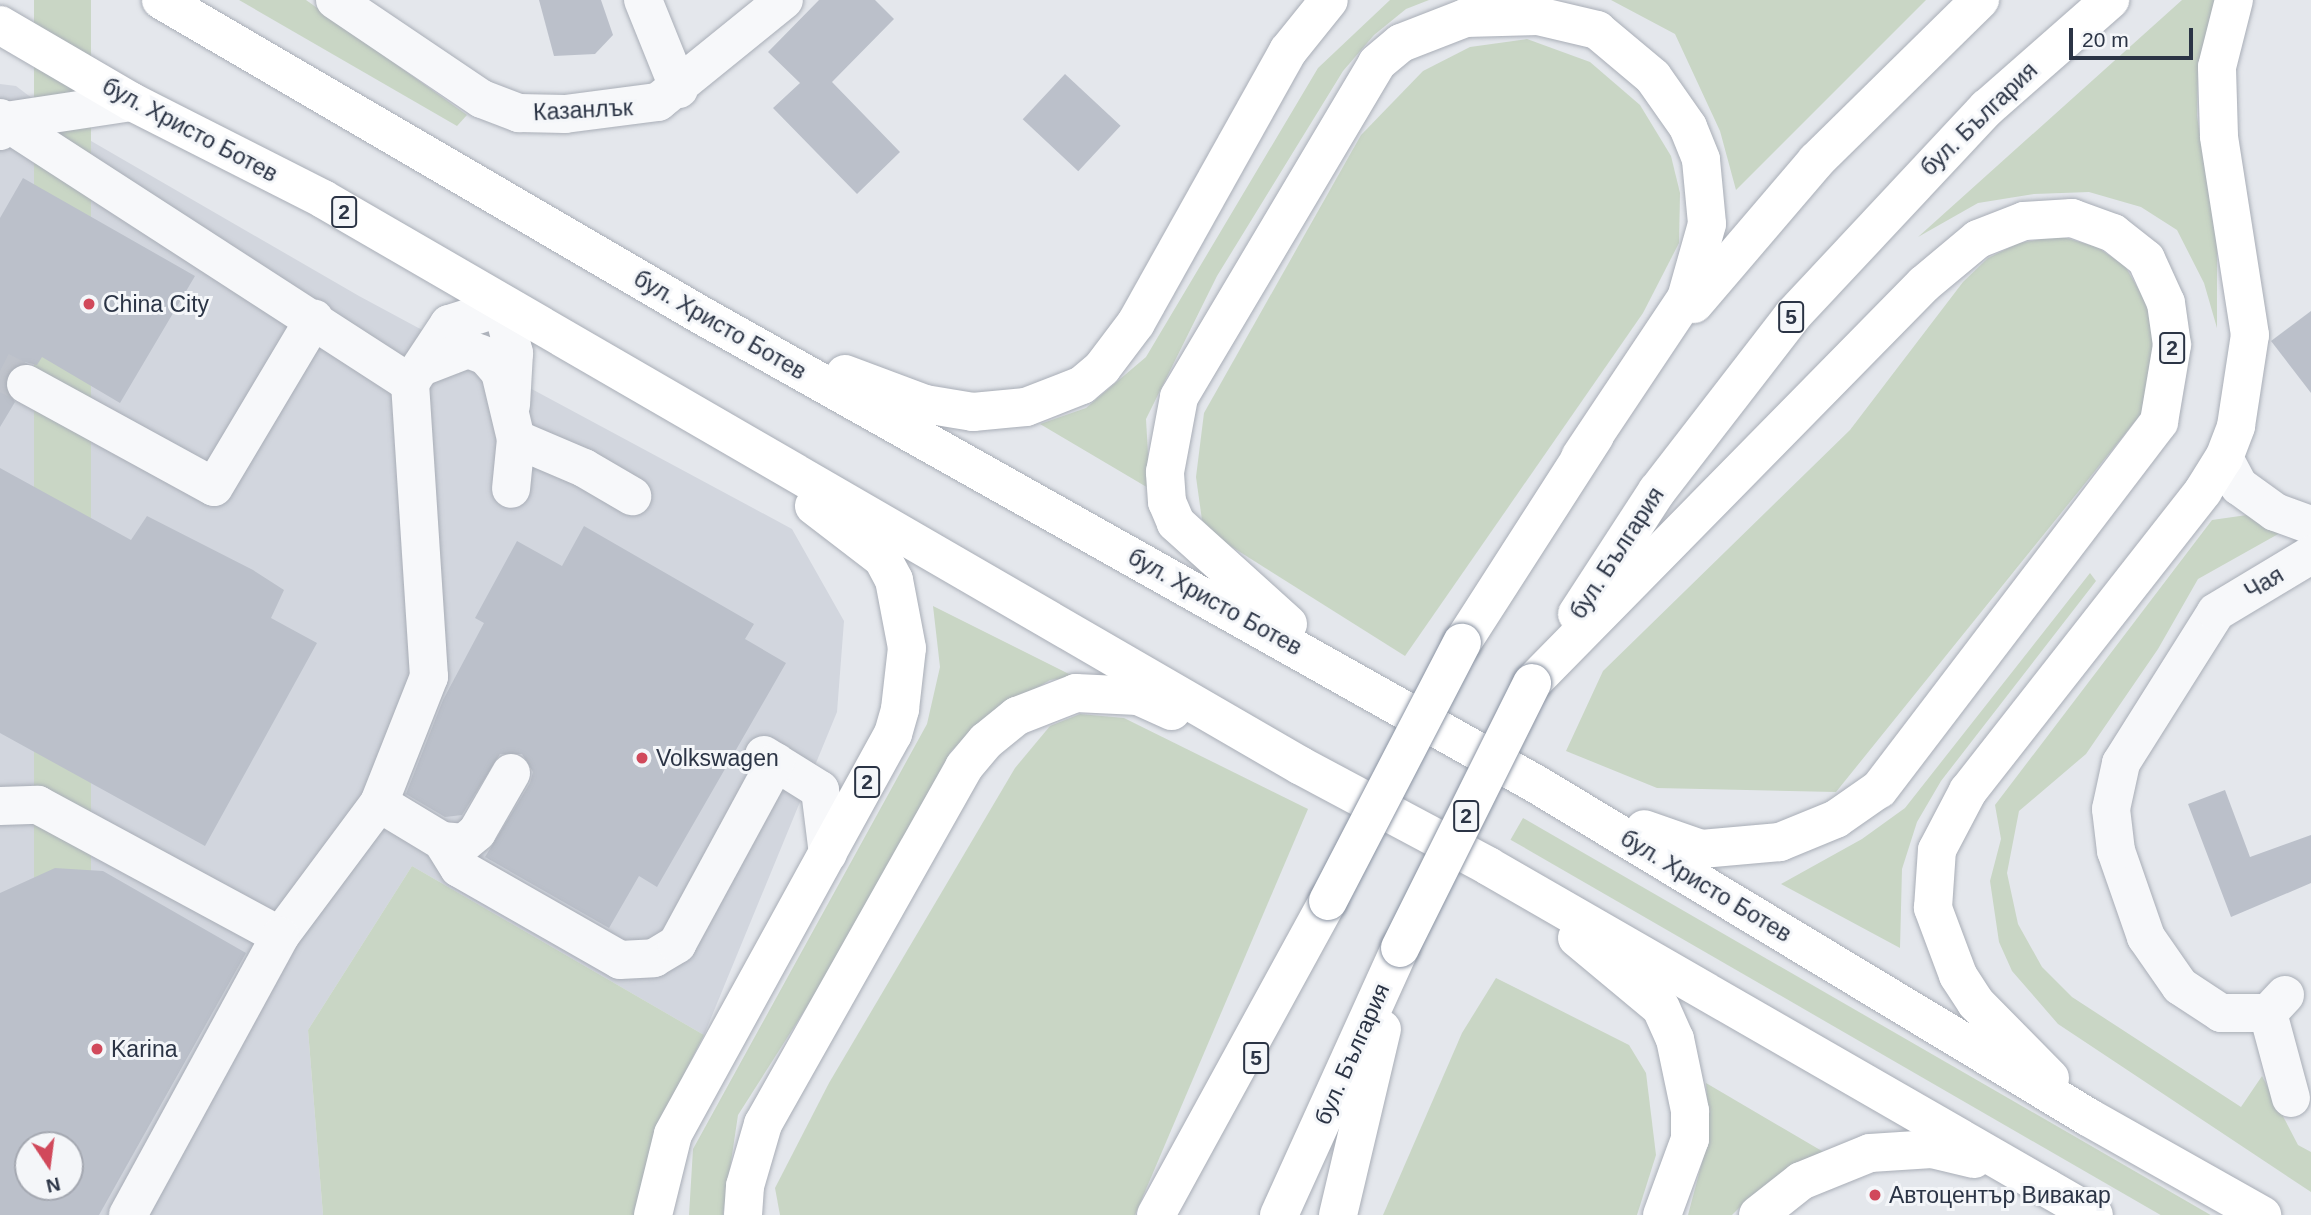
<!DOCTYPE html>
<meta charset="utf-8">
<style>
body{margin:0}
#map{position:relative;width:2311px;height:1215px;overflow:hidden;background:#e4e7ec;font-family:Helvetica,sans-serif}
div>[style]{position:absolute}
[style*='--x']{left:calc(var(--x)*1px);top:calc(var(--y)*1px);width:calc(var(--w)*1px);rotate:calc(var(--a)*1deg)}
.built>*{inset:0;background:#d2d6de}
.green>*{inset:0;background:#c9d6c5;transform-origin:0 0}
.building>*{inset:0;background:#bbc0ca;transform-origin:0 0}
.minor-tunnel>*{height:38px;margin-top:-19px;transform-origin:0;background:repeating-linear-gradient(90deg,#bfc3cb 0 38px,transparent 0 57px)}
.roads{filter:drop-shadow(0 0 2px #a9aeb7) drop-shadow(0 0 2px #a9aeb7)}
.minor>*{height:38px;margin:-19px;padding:0 19px;transform-origin:19px;border-radius:19px;background:#f7f8fa}
.major>*{height:38px;margin:-19px;padding:0 19px;transform-origin:19px;border-radius:19px;background:#fff}
.highway>*{height:38px;margin:-19px;padding:0 19px;transform-origin:19px;border-radius:19px;background:#fff}
.bridges{filter:drop-shadow(0 0 2px #8b94a3) drop-shadow(0 0 2px #8b94a3)}
.highway-bridge>*{height:38px;margin:-19px;padding:0 19px;transform-origin:19px;border-radius:19px;background:#fff}
.dots>*{width:19px;height:19px;translate:-50% -50%;box-sizing:border-box;border:4px solid #f4f6f9;border-radius:50%}
span{translate:-50% -50%;white-space:nowrap;text-align:center;line-height:1.15;-webkit-text-stroke:6px #f4f6f9;paint-order:stroke}
.shield-label span{padding:2px 5px;background:#f4f6f9;border:2px solid;border-radius:5px;-webkit-text-stroke-width:0}
.shield-label{font-size:21px;color:#2b3445;font-weight:700}
.street-label{font-size:23px;color:#2b3445}
.poi-label{font-size:23px;color:#2b3445}
.left{translate:0 -50%;text-align:left}
.north{position:absolute;left:14px;top:1131px;width:70px;height:70px;box-sizing:border-box;background:#f4f6f9;border:2px solid #a4a8b1;border-radius:50%;rotate:167deg;font-size:19px;font-weight:700;line-height:28px;text-align:center;color:#2b3445}
.north::after{content:'';display:block;margin:auto;width:24px;height:32px;background:#d1495b;clip-path:polygon(50% 0,100% 100%,50% 72%,0 100%)}
.scale{position:absolute;left:2069px;top:28px;width:124px;height:32px;box-sizing:border-box;border:4px solid #2b3445;border-top:0;padding-left:9px;font-size:21px;line-height:24px;white-space:nowrap;color:#2b3445;-webkit-text-stroke:5px #f4f6f9;paint-order:stroke}
</style>
<div id="map">
<div class="built">
<i style="clip-path:polygon(evenodd,0 84px,16px 86px,79px 134px,359px 296px,792px 529px,844px 621px,837px 712px,704px 1035px,412px 866px,308px 1030px,323px 1215px,0 1215px,0 84px,28px 1145px,70px 1145px,70px 1187px,28px 1187px,28px 1145px)"></i>
</div>
<div class="green">
<i style="left:34px;top:0;width:57px;height:1486px"></i>
<i style="clip-path:polygon(239px 0,306px 0,467px 115px,457px 126px)"></i>
<i style="clip-path:polygon(1390px 0,1429px 0,1406px 9px,1374px 35px,1343px 71px,1217px 276px,1146px 419px,1150px 489px,1040px 424px,1086px 408px,1146px 357px,1318px 68px)"></i>
<i style="clip-path:polygon(1611px 0,1926px 0,1736px 190px,1720px 131px,1675px 34px)"></i>
<i style="clip-path:polygon(2182px 0,2221px 0,2198px 67px,2197px 116px,2217px 244px,2217px 328px,2204px 283px,2177px 230px,2141px 207px,2089px 192px,2034px 194px,1978px 203px,1918px 237px)"></i>
<i style="clip-path:polygon(1527px 39px,1590px 62px,1640px 105px,1671px 156px,1680px 193px,1679px 243px,1643px 313px,1405px 656px,1221px 540px,1202px 520px,1196px 477px,1204px 413px,1361px 135px,1423px 71px,1470px 47px)"></i>
<i style="clip-path:polygon(2059px 236px,2097px 247px,2125px 266px,2143px 297px,2153px 326px,2154px 355px,2141px 414px,1836px 792px,1657px 788px,1566px 751px,1603px 671px,1850px 430px,1963px 282px,1988px 258px,2019px 243px)"></i>
<i style="clip-path:polygon(2247px 515px,2280px 533px,2198px 579px,2158px 649px,2086px 754px,2019px 811px,2007px 873px,2018px 924px,2042px 967px,2072px 997px,2241px 1107px,2262px 1076px,2298px 1145px,2311px 1152px,2311px 1192px,2058px 1024px,2012px 971px,1999px 942px,1990px 881px,2001px 839px,1995px 805px,2212px 520px)"></i>
<i style="clip-path:polygon(2090px 573px,2096px 581px,1941px 781px,1917px 822px,1902px 869px,1900px 948px,1781px 884px,1862px 839px,1905px 808px)"></i>
<i style="clip-path:polygon(933px 606px,1075px 677px,1050px 680px,983px 720px,951px 751px,836px 961px,738px 1115px,723px 1215px,689px 1215px,693px 1149px,927px 724px,940px 667px)"></i>
<i style="clip-path:polygon(1080px 714px,1124px 718px,1308px 809px,1135px 1215px,780px 1215px,775px 1188px,829px 1083px,1015px 768px,1050px 726px)"></i>
<i style="left:1523px;top:818px;width:795px;height:25px;rotate:30deg"></i>
<i style="clip-path:polygon(412px 866px,704px 1035px,658px 1125px,634px 1215px,323px 1215px,308px 1030px)"></i>
<i style="clip-path:polygon(1496px 978px,1629px 1045px,1646px 1073px,1656px 1155px,1637px 1215px,1383px 1215px,1462px 1033px)"></i>
<i style="clip-path:polygon(1706px 1083px,1827px 1154px,1748px 1199px,1732px 1215px,1688px 1215px,1709px 1136px)"></i>
</div>
<div class="building">
<i style="clip-path:polygon(539px 0,601px 0,613px 35px,595px 54px,554px 56px)"></i>
<i style="clip-path:polygon(819px 0,875px 0,894px 19px,832px 82px,900px 152px,857px 194px,773px 108px,800px 83px,768px 52px)"></i>
<i style="left:1065px;top:74px;width:76px;height:62px;rotate:43deg"></i>
<i style="clip-path:polygon(23px 178px,195px 276px,120px 403px,42px 357px,37px 365px,25px 362px,7px 373px,4px 385px,15px 402px,0 427px,0 218px)"></i>
<i style="clip-path:polygon(2311px 311px,2311px 393px,2271px 341px)"></i>
<i style="clip-path:polygon(0 468px,131px 540px,147px 516px,253px 570px,284px 590px,271px 618px,317px 643px,205px 846px,0 733px)"></i>
<i style="clip-path:polygon(584px 526px,754px 624px,745px 639px,786px 663px,657px 887px,639px 876px,609px 928px,485px 857px,530px 783px,533px 772px,522px 754px,500px 754px,462px 815px,445px 817px,406px 794px,443px 700px,484px 623px,475px 618px,517px 541px,562px 566px)"></i>
<i style="clip-path:polygon(2225px 790px,2250px 857px,2311px 835px,2311px 883px,2231px 917px,2188px 804px)"></i>
<i style="clip-path:polygon(evenodd,55px 868px,103px 871px,246px 953px,99px 1215px,0 1215px,0 893px,55px 868px,28px 1145px,70px 1145px,70px 1187px,28px 1187px,28px 1145px)"></i>
</div>
<div class="minor-tunnel">
<i style="--x:0;--y:371;--w:29;--a:27"></i>
</div>
<div class="roads">
<div class="minor">
<i style="--x:335;--y:0;--w:177;--a:34"></i>
<i style="--x:482;--y:99;--w:40;--a:21"></i>
<i style="--x:519;--y:113;--w:46;--a:1.2"></i>
<i style="--x:565;--y:114;--w:94;--a:-7.4"></i>
<i style="--x:658;--y:102;--w:162;--a:-39"></i>
<i style="--x:643;--y:0;--w:96;--a:68"></i>
<i style="--x:0;--y:118;--w:488;--a:32.9"></i>
<i style="--x:410;--y:383;--w:71;--a:-56.5"></i>
<i style="--x:449;--y:324;--w:56;--a:-17.8"></i>
<i style="--x:502;--y:307;--w:48;--a:75.4"></i>
<i style="--x:514;--y:353;--w:52;--a:93.3"></i>
<i style="--x:0;--y:131;--w:12;--a:-59"></i>
<i style="--x:6;--y:121;--w:127;--a:-8.6"></i>
<i style="--x:424;--y:366;--w:47;--a:-21.1"></i>
<i style="--x:468;--y:349;--w:19;--a:21"></i>
<i style="--x:486;--y:356;--w:21;--a:49"></i>
<i style="--x:500;--y:372;--w:69;--a:76.6"></i>
<i style="--x:516;--y:439;--w:50;--a:95.7"></i>
<i style="--x:26;--y:384;--w:214;--a:28.7"></i>
<i style="--x:214;--y:487;--w:196;--a:-59.2"></i>
<i style="--x:516;--y:439;--w:74;--a:23.1"></i>
<i style="--x:584;--y:468;--w:56;--a:30.3"></i>
<i style="--x:2224;--y:458;--w:32;--a:62"></i>
<i style="--x:2239;--y:486;--w:44;--a:35.8"></i>
<i style="--x:2275;--y:512;--w:38;--a:20"></i>
<i style="--x:764;--y:755;--w:66;--a:32"></i>
<i style="--x:820;--y:790;--w:64;--a:82.9"></i>
<i style="--x:379;--y:803;--w:74;--a:31.1"></i>
<i style="--x:442;--y:841;--w:22;--a:5"></i>
<i style="--x:464;--y:843;--w:17;--a:-40"></i>
<i style="--x:477;--y:832;--w:68;--a:-60"></i>
<i style="--x:0;--y:806;--w:38;--a:-2"></i>
<i style="--x:38;--y:805;--w:275;--a:28.4"></i>
<i style="--x:280;--y:936;--w:166;--a:-53.3"></i>
<i style="--x:379;--y:803;--w:136;--a:-68.4"></i>
<i style="--x:429;--y:677;--w:295;--a:-93.7"></i>
<i style="--x:442;--y:841;--w:32;--a:58"></i>
<i style="--x:459;--y:868;--w:185;--a:29.7"></i>
<i style="--x:620;--y:960;--w:34;--a:-3"></i>
<i style="--x:654;--y:958;--w:27;--a:-31"></i>
<i style="--x:677;--y:944;--w:207;--a:-61.5"></i>
<i style="--x:2285;--y:995;--w:25;--a:133"></i>
<i style="--x:2268;--y:1013;--w:47;--a:180"></i>
<i style="--x:2221;--y:1013;--w:49;--a:-146.6"></i>
<i style="--x:2180;--y:986;--w:60;--a:-124.8"></i>
<i style="--x:2146;--y:937;--w:91;--a:-109.2"></i>
<i style="--x:2116;--y:851;--w:42;--a:-96.8"></i>
<i style="--x:2111;--y:809;--w:47;--a:-77.7"></i>
<i style="--x:2121;--y:763;--w:178;--a:-57.8"></i>
<i style="--x:2216;--y:612;--w:111;--a:-31"></i>
<i style="--x:2268;--y:1013;--w:88;--a:74.9"></i>
<i style="--x:128;--y:1215;--w:318;--a:-61.4"></i>
</div>
<div class="major">
<i style="--x:2088;--y:1117;--w:200;--a:29.4"></i>
<i style="--x:2047;--y:1188;--w:54;--a:29.9"></i>
</div>
<div class="highway">
<i style="--x:161;--y:0;--w:623;--a:30.27"></i>
<i style="--x:699;--y:314;--w:960;--a:29.32"></i>
<i style="--x:1536;--y:784;--w:645;--a:31.1"></i>
<i style="--x:0;--y:25;--w:153;--a:30.3"></i>
<i style="--x:132;--y:102;--w:214;--a:26.9"></i>
<i style="--x:323;--y:199;--w:1130;--a:30.1"></i>
<i style="--x:1301;--y:766;--w:212;--a:28.1"></i>
<i style="--x:1488;--y:866;--w:645;--a:29.94"></i>
<i style="--x:1694;--y:304;--w:188;--a:-49.5"></i>
<i style="--x:1816;--y:161;--w:230;--a:-44.5"></i>
<i style="--x:845;--y:374;--w:85;--a:20.6"></i>
<i style="--x:925;--y:404;--w:49;--a:9.5"></i>
<i style="--x:973;--y:412;--w:53;--a:-5.4"></i>
<i style="--x:1026;--y:407;--w:60;--a:-21.4"></i>
<i style="--x:1082;--y:385;--w:26;--a:-40"></i>
<i style="--x:1102;--y:368;--w:56;--a:-52.9"></i>
<i style="--x:1136;--y:323;--w:312;--a:-60.8"></i>
<i style="--x:1288;--y:51;--w:65;--a:-51.2"></i>
<i style="--x:1577;--y:614;--w:147;--a:-57"></i>
<i style="--x:1657;--y:491;--w:222;--a:-52.3"></i>
<i style="--x:1793;--y:315;--w:284;--a:-46.9"></i>
<i style="--x:1987;--y:108;--w:164;--a:-41.3"></i>
<i style="--x:1288;--y:624;--w:151;--a:-138"></i>
<i style="--x:1176;--y:523;--w:23;--a:-113"></i>
<i style="--x:1167;--y:502;--w:30;--a:-94"></i>
<i style="--x:1165;--y:472;--w:76;--a:-79.4"></i>
<i style="--x:1179;--y:397;--w:388;--a:-59.3"></i>
<i style="--x:1377;--y:63;--w:31;--a:-40"></i>
<i style="--x:1401;--y:43;--w:69;--a:-21.3"></i>
<i style="--x:1465;--y:18;--w:73;--a:-1.6"></i>
<i style="--x:1538;--y:16;--w:61;--a:13.3"></i>
<i style="--x:1597;--y:30;--w:73;--a:40"></i>
<i style="--x:1653;--y:77;--w:61;--a:55"></i>
<i style="--x:1688;--y:127;--w:35;--a:68"></i>
<i style="--x:1701;--y:160;--w:64;--a:84.6"></i>
<i style="--x:1707;--y:224;--w:77;--a:105.8"></i>
<i style="--x:1686;--y:298;--w:191;--a:123.7"></i>
<i style="--x:1462;--y:643;--w:246;--a:-57.3"></i>
<i style="--x:1532;--y:683;--w:559;--a:-45.51"></i>
<i style="--x:1924;--y:284;--w:70;--a:-39.8"></i>
<i style="--x:1978;--y:239;--w:49;--a:-21.4"></i>
<i style="--x:2024;--y:221;--w:48;--a:-3.6"></i>
<i style="--x:2072;--y:218;--w:44;--a:20.1"></i>
<i style="--x:2113;--y:233;--w:42;--a:38.2"></i>
<i style="--x:2146;--y:259;--w:48;--a:65.6"></i>
<i style="--x:2166;--y:303;--w:42;--a:81.9"></i>
<i style="--x:2172;--y:345;--w:78;--a:99.6"></i>
<i style="--x:2159;--y:422;--w:462;--a:127.3"></i>
<i style="--x:1879;--y:789;--w:52;--a:145.1"></i>
<i style="--x:1836;--y:819;--w:61;--a:157.7"></i>
<i style="--x:1780;--y:842;--w:79;--a:174.9"></i>
<i style="--x:1701;--y:849;--w:60;--a:-160.7"></i>
<i style="--x:1577;--y:938;--w:109;--a:39.8"></i>
<i style="--x:1661;--y:1008;--w:34;--a:66"></i>
<i style="--x:1675;--y:1039;--w:74;--a:78.2"></i>
<i style="--x:1690;--y:1111;--w:28;--a:90"></i>
<i style="--x:1690;--y:1139;--w:81;--a:110.2"></i>
<i style="--x:2050;--y:1078;--w:105;--a:-134.6"></i>
<i style="--x:1976;--y:1003;--w:33;--a:-123"></i>
<i style="--x:1958;--y:975;--w:72;--a:-110.5"></i>
<i style="--x:1933;--y:908;--w:58;--a:-86.1"></i>
<i style="--x:1937;--y:850;--w:67;--a:-62.3"></i>
<i style="--x:1968;--y:791;--w:381;--a:-51.9"></i>
<i style="--x:2203;--y:491;--w:39;--a:-58"></i>
<i style="--x:2224;--y:458;--w:34;--a:-69"></i>
<i style="--x:2236;--y:426;--w:92;--a:-81.3"></i>
<i style="--x:2250;--y:335;--w:201;--a:-98.9"></i>
<i style="--x:2219;--y:136;--w:69;--a:-91.7"></i>
<i style="--x:2217;--y:67;--w:69;--a:-75.8"></i>
<i style="--x:653;--y:1215;--w:83;--a:-76.1"></i>
<i style="--x:673;--y:1134;--w:457;--a:-61.2"></i>
<i style="--x:893;--y:734;--w:26;--a:-74"></i>
<i style="--x:900;--y:709;--w:61;--a:-83.5"></i>
<i style="--x:907;--y:648;--w:69;--a:-100.8"></i>
<i style="--x:894;--y:580;--w:24;--a:-118"></i>
<i style="--x:883;--y:559;--w:87;--a:-142.5"></i>
<i style="--x:743;--y:1215;--w:29;--a:-86"></i>
<i style="--x:745;--y:1186;--w:65;--a:-73.8"></i>
<i style="--x:763;--y:1124;--w:410;--a:-60.6"></i>
<i style="--x:964;--y:767;--w:34;--a:-50"></i>
<i style="--x:986;--y:741;--w:40;--a:-39"></i>
<i style="--x:1017;--y:716;--w:63;--a:-21.3"></i>
<i style="--x:1076;--y:693;--w:62;--a:2.8"></i>
<i style="--x:1138;--y:696;--w:37;--a:24"></i>
<i style="--x:1156;--y:1215;--w:358;--a:-61.3"></i>
<i style="--x:1279;--y:1215;--w:293;--a:-65.6"></i>
<i style="--x:1338;--y:1215;--w:191;--a:-76.7"></i>
<i style="--x:1758;--y:1215;--w:55;--a:-38.3"></i>
<i style="--x:1801;--y:1181;--w:74;--a:-22.1"></i>
<i style="--x:1870;--y:1153;--w:62;--a:-3.7"></i>
<i style="--x:1932;--y:1149;--w:43;--a:13.4"></i>
</div>
</div>
<div class="bridges">
<div class="highway-bridge">
<i style="--x:1328;--y:901;--w:291;--a:-62.6"></i>
<i style="--x:1400;--y:948;--w:296;--a:-63.5"></i>
</div>
</div>
<div class="dots">
<i style="left:89px;top:304px;background:#d1495b"></i>
<i style="left:642px;top:758px;background:#d1495b"></i>
<i style="left:97px;top:1049px;background:#d1495b"></i>
<i style="left:1875px;top:1195px;background:#d1495b"></i>
</div>
<div class="shield-label">
<span style="left:344px;top:212px">2</span>
<span style="left:1791px;top:317px">5</span>
<span style="left:2172px;top:348px">2</span>
<span style="left:867px;top:782px">2</span>
<span style="left:1466px;top:816px">2</span>
<span style="left:1256px;top:1058px">5</span>
</div>
<div class="street-label">
<span style="left:583px;top:110px;rotate:-3deg">Казанлък</span>
<span style="left:1979px;top:119px;rotate:-44deg">бул. България</span>
<span style="left:190px;top:130px;rotate:28deg">бул. Христо Ботев</span>
<span style="left:720px;top:325px;rotate:30deg">бул. Христо Ботев</span>
<span style="left:1617px;top:553px;rotate:-57deg">бул. България</span>
<span style="left:2264px;top:583px;rotate:-31deg">Чая</span>
<span style="left:1215px;top:602px;rotate:29deg">бул. Христо Ботев</span>
<span style="left:1706px;top:886px;rotate:31deg">бул. Христо Ботев</span>
<span style="left:1352px;top:1054px;rotate:-66deg">бул. България</span>
</div>
<div class="poi-label">
<span class="left" style="left:103px;top:304px">China City</span>
<span class="left" style="left:656px;top:758px">Volkswagen</span>
<span class="left" style="left:111px;top:1049px">Karina</span>
<span class="left" style="left:1889px;top:1195px">Автоцентър Вивакар</span>
</div>
<div class="north">N</div>
<div class="scale">20 m</div>
</div>
